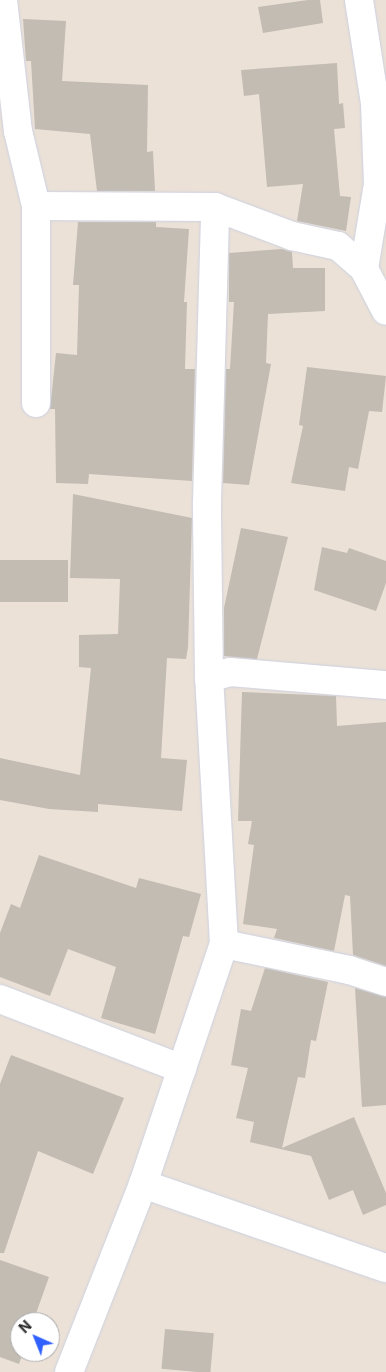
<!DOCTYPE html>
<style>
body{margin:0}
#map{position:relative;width:386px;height:1372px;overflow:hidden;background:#ebe1d7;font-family:Inter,sans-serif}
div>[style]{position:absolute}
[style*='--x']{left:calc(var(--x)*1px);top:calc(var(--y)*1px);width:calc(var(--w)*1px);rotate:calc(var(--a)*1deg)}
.building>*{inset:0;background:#c2bcb3;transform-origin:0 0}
.roads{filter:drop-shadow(0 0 1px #ccd1e1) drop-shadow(0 0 1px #ccd1e1)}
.minor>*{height:28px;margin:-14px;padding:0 14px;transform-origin:14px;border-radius:14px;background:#fff}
span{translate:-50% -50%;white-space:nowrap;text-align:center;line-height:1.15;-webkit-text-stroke:5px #fff;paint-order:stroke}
.north{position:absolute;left:10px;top:1312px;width:50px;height:50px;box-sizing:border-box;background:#fff;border:1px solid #a9a9a9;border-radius:50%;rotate:316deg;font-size:14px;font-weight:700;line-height:20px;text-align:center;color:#272727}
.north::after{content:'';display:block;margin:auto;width:18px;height:22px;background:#3060ff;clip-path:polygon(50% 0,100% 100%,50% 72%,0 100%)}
</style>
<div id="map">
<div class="building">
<i style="clip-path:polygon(308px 0,320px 0,323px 23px,263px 33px,258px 7px)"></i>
<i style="clip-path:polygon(23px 19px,66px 21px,62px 81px,148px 85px,147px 152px,153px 151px,155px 191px,97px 191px,90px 134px,35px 129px,31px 61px,26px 61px)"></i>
<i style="clip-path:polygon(337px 63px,339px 104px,343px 103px,345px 128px,334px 129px,340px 196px,351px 197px,346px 231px,297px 221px,303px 184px,267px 187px,259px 94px,244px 96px,241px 70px)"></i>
<i style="clip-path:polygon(78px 222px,156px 222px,156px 227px,189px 229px,184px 302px,187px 302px,185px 369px,195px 369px,192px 481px,89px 474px,88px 484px,56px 483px,55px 409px,50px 409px,56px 353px,77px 355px,79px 285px,73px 285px)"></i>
<i style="clip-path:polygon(282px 249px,292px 252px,293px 268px,325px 268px,325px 311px,268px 314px,266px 363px,271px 364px,249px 485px,223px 483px,226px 369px,230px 369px,234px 302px,229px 302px,229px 253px)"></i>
<i style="clip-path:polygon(307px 367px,386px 376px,382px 412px,369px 411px,358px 469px,349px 467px,345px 491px,291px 483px,303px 426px,299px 425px)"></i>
<i style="clip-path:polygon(73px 494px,192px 518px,188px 647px,186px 659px,167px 658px,161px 758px,187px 760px,182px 811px,98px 804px,98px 812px,49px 809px,0 800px,0 758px,80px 775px,91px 668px,79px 667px,79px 635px,118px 634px,120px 579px,70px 578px)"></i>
<i style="clip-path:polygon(241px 528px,288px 537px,257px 659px,224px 656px,224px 608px)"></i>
<i style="clip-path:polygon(322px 547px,347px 553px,349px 548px,386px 561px,386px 583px,376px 611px,314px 590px)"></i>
<i style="left:0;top:560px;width:68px;height:42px"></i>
<i style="clip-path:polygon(242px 692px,336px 696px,337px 726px,386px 722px,386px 966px,353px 955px,350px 896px,345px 895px,334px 951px,274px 938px,277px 929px,243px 924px,254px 845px,248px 844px,252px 821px,238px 821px)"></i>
<i style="clip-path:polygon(39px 855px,136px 888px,139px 878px,201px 894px,189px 937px,183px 936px,155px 1034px,101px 1018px,116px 967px,68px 949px,50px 996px,0 977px,0 933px,11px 904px,20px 908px)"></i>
<i style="clip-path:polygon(265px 968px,328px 982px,316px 1041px,311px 1040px,305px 1078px,298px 1077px,282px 1148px,354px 1117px,386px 1193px,386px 1205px,363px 1215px,353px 1190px,329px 1200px,311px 1156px,250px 1142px,254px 1122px,236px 1118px,248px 1068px,231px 1065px,241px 1009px,251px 1011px)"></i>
<i style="clip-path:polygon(355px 988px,386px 997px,386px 1105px,362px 1107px)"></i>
<i style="clip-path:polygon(11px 1055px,124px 1098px,93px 1174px,38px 1151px,4px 1253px,0 1253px,0 1084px)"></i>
<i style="clip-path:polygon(0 1260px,49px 1277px,33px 1322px,20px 1322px,20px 1352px,23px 1352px,19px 1364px,0 1357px)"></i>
<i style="left:165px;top:1329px;width:49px;height:40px;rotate:5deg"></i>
</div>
<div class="roads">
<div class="minor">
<i style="--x:3;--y:0;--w:132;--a:83.5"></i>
<i style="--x:18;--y:131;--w:77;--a:76.5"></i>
<i style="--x:36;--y:206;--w:197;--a:90"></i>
<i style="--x:359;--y:0;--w:104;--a:81.2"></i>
<i style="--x:375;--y:103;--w:81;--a:87.9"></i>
<i style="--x:378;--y:184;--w:86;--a:99.4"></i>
<i style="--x:36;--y:206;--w:179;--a:0.3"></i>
<i style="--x:215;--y:207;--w:82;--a:20.6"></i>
<i style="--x:292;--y:236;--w:47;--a:12.3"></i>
<i style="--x:338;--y:246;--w:35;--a:41"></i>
<i style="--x:364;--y:269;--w:47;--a:62.4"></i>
<i style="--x:209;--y:678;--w:22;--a:-16"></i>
<i style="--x:230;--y:672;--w:157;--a:4.8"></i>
<i style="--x:224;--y:944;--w:128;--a:11.7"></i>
<i style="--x:349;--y:970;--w:39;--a:18"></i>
<i style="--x:0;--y:999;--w:195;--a:21"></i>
<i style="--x:143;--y:1184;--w:257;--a:19.1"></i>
<i style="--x:69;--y:1372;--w:202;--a:-68.5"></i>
<i style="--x:143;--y:1184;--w:253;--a:-71.4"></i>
<i style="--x:224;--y:944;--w:266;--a:-93.2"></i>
<i style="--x:209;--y:678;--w:176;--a:-90.7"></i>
<i style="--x:207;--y:502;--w:295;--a:-88.4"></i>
</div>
</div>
<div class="north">N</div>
</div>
